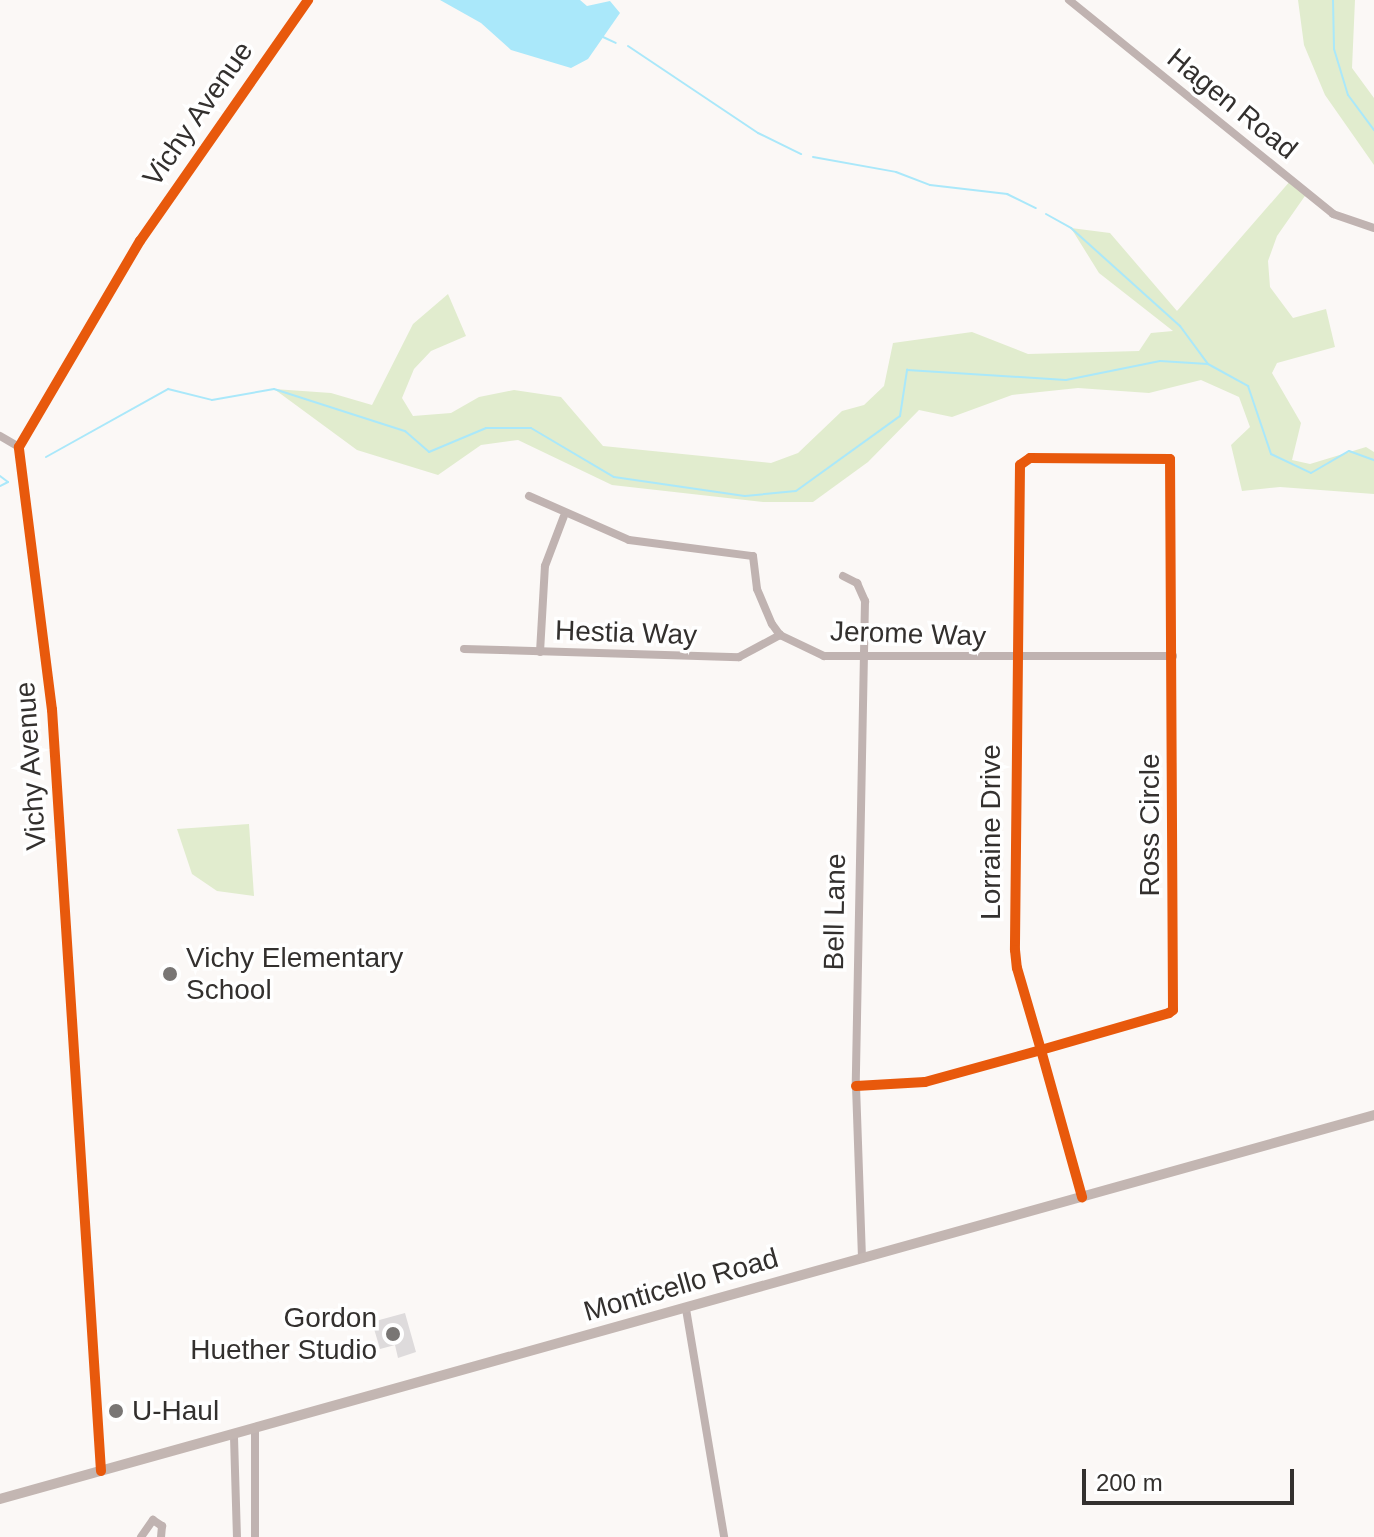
<!DOCTYPE html>
<style>
body{margin:0}
#map{position:relative;width:1374px;height:1537px;overflow:hidden;background:#fbf8f6;font-family:Arial,sans-serif}
div>[style]{position:absolute}
[style*='--x']{left:calc(var(--x)*1px);top:calc(var(--y)*1px);width:calc(var(--w)*1px);rotate:calc(var(--a)*1deg)}
.green>*{inset:0;background:#e1ecce}
.water>*{inset:0;background:#aae8fa}
.stream>*{height:2px;margin:-1px;padding:0 1px;transform-origin:1px;border-radius:1px;background:#aae8fa}
.building>*{inset:0;background:#dedbdc}
.minor>*{height:8px;margin:-4px;padding:0 4px;transform-origin:4px;border-radius:4px;background:#c0b3b1}
.major>*{height:10px;margin:-5px;padding:0 5px;transform-origin:5px;border-radius:5px;background:#c3b6b2}
.cycleway>*{height:10px;margin:-5px;padding:0 5px;transform-origin:5px;border-radius:5px;background:#e8590c}
.dots>*{width:22px;height:22px;translate:-50% -50%;box-sizing:border-box;border:4px solid #fff;border-radius:50%}
span{translate:-50% -50%;white-space:nowrap;text-align:center;line-height:1.15;-webkit-text-stroke:7px #fff;paint-order:stroke}
.street-label{font-size:28px;color:#33302e}
.poi-label{font-size:28px;color:#33302e}
.left{translate:0 -50%;text-align:left}
.right{translate:-100% -50%;text-align:right}
.scale{position:absolute;left:1082px;top:1469px;width:212px;height:36px;box-sizing:border-box;border:4px solid #33302e;border-top:0;padding-left:10px;font-size:24px;line-height:28px;white-space:nowrap;color:#33302e;-webkit-text-stroke:6px #fff;paint-order:stroke}
</style>
<div id="map">
<div class="green">
<i style="clip-path:polygon(1298px 0,1355px 0,1352px 68px,1374px 98px,1374px 165px,1325px 95px,1304px 45px)"></i>
<i style="clip-path:polygon(1291px 180px,1307px 193px,1277px 236px,1268px 261px,1270px 287px,1293px 318px,1326px 309px,1335px 347px,1277px 363px,1272px 373px,1301px 423px,1292px 460px,1310px 464px,1366px 447px,1374px 452px,1374px 494px,1280px 487px,1242px 491px,1231px 445px,1250px 427px,1239px 397px,1201px 380px,1149px 393px,1078px 388px,1012px 395px,952px 417px,919px 410px,868px 462px,813px 502px,763px 502px,612px 485px,518px 440px,481px 445px,438px 475px,357px 450px,274px 389px,331px 393px,372px 405px,413px 324px,448px 294px,466px 336px,431px 351px,414px 369px,402px 398px,413px 416px,451px 413px,479px 397px,514px 390px,561px 397px,603px 446px,771px 463px,798px 453px,842px 411px,864px 405px,884px 386px,893px 343px,972px 332px,1028px 354px,1139px 351px,1151px 333px,1173px 331px,1099px 273px,1071px 228px,1110px 233px,1177px 311px)"></i>
<i style="clip-path:polygon(249px 824px,254px 896px,217px 891px,192px 874px,177px 829px)"></i>
</div>
<div class="water">
<i style="clip-path:polygon(440px 0,580px 0,587px 6px,610px 1px,620px 13px,588px 59px,571px 68px,511px 50px,481px 23px)"></i>
</div>
<div class="stream">
<i style="--x:1333;--y:0;--w:49;--a:88.8"></i>
<i style="--x:1334;--y:49;--w:48;--a:73.1"></i>
<i style="--x:1348;--y:95;--w:44;--a:53.4"></i>
<i style="--x:603;--y:37;--w:14;--a:25"></i>
<i style="--x:628;--y:46;--w:156;--a:33.8"></i>
<i style="--x:758;--y:133;--w:48;--a:26"></i>
<i style="--x:813;--y:157;--w:84;--a:10.2"></i>
<i style="--x:896;--y:172;--w:36;--a:21"></i>
<i style="--x:930;--y:185;--w:78;--a:6.7"></i>
<i style="--x:1007;--y:194;--w:32;--a:26"></i>
<i style="--x:1046;--y:214;--w:29;--a:29"></i>
<i style="--x:1071;--y:228;--w:147;--a:42"></i>
<i style="--x:1180;--y:326;--w:47;--a:53.6"></i>
<i style="--x:46;--y:457;--w:140;--a:-29.1"></i>
<i style="--x:168;--y:389;--w:45;--a:14"></i>
<i style="--x:212;--y:400;--w:63;--a:-10.1"></i>
<i style="--x:274;--y:389;--w:138;--a:17.8"></i>
<i style="--x:405;--y:431;--w:32;--a:41"></i>
<i style="--x:429;--y:452;--w:62;--a:-22.8"></i>
<i style="--x:486;--y:428;--w:45;--a:0"></i>
<i style="--x:531;--y:428;--w:96;--a:30.6"></i>
<i style="--x:614;--y:477;--w:132;--a:8.3"></i>
<i style="--x:745;--y:496;--w:51;--a:-5.6"></i>
<i style="--x:796;--y:491;--w:128;--a:-35.8"></i>
<i style="--x:900;--y:416;--w:47;--a:-81.3"></i>
<i style="--x:907;--y:370;--w:159;--a:3.6"></i>
<i style="--x:1066;--y:380;--w:96;--a:-11.4"></i>
<i style="--x:1160;--y:361;--w:48;--a:3.6"></i>
<i style="--x:1208;--y:364;--w:46;--a:28.8"></i>
<i style="--x:1248;--y:386;--w:72;--a:71.3"></i>
<i style="--x:1271;--y:454;--w:44;--a:25.4"></i>
<i style="--x:1311;--y:473;--w:44;--a:-30.1"></i>
<i style="--x:1349;--y:451;--w:27;--a:20"></i>
<i style="--x:0;--y:476;--w:10;--a:37"></i>
<i style="--x:8;--y:482;--w:9;--a:153"></i>
</div>
<div class="building">
<i style="clip-path:polygon(405px 1313px,416px 1352px,398px 1358px,395px 1345px,380px 1349px,372px 1322px)"></i>
</div>
<div class="minor">
<i style="--x:1069;--y:0;--w:340;--a:39"></i>
<i style="--x:1333;--y:214;--w:43;--a:18.9"></i>
<i style="--x:0;--y:436;--w:22;--a:30"></i>
<i style="--x:529;--y:496;--w:109;--a:23.7"></i>
<i style="--x:629;--y:540;--w:125;--a:7.4"></i>
<i style="--x:753;--y:556;--w:33;--a:83"></i>
<i style="--x:757;--y:589;--w:38;--a:67"></i>
<i style="--x:772;--y:624;--w:14;--a:54"></i>
<i style="--x:780;--y:635;--w:49;--a:25.5"></i>
<i style="--x:824;--y:656;--w:349;--a:0"></i>
<i style="--x:843;--y:576;--w:16;--a:27"></i>
<i style="--x:857;--y:583;--w:20;--a:66"></i>
<i style="--x:865;--y:601;--w:485;--a:91.1"></i>
<i style="--x:856;--y:1086;--w:173;--a:88"></i>
<i style="--x:464;--y:649;--w:275;--a:1.7"></i>
<i style="--x:739;--y:657;--w:47;--a:-28.2"></i>
<i style="--x:540;--y:652;--w:86;--a:-86.7"></i>
<i style="--x:545;--y:566;--w:53;--a:-69.2"></i>
<i style="--x:856;--y:1086;--w:69;--a:-3.3"></i>
<i style="--x:925;--y:1082;--w:120;--a:-15.4"></i>
<i style="--x:1041;--y:1050;--w:133;--a:-16.1"></i>
<i style="--x:1169;--y:1013;--w:5;--a:-37"></i>
<i style="--x:1173;--y:1010;--w:551;--a:-90.31"></i>
<i style="--x:1170;--y:459;--w:140;--a:-179.6"></i>
<i style="--x:1030;--y:458;--w:12;--a:145"></i>
<i style="--x:1020;--y:465;--w:485;--a:90.6"></i>
<i style="--x:1015;--y:950;--w:18;--a:84"></i>
<i style="--x:1017;--y:968;--w:85;--a:73.7"></i>
<i style="--x:1041;--y:1050;--w:153;--a:74.4"></i>
<i style="--x:686;--y:1309;--w:231;--a:80.5"></i>
<i style="--x:234;--y:1437;--w:100;--a:88.3"></i>
<i style="--x:101;--y:1471;--w:763;--a:-93.68"></i>
<i style="--x:52;--y:710;--w:265;--a:-97.2"></i>
<i style="--x:19;--y:447;--w:239;--a:-59.6"></i>
<i style="--x:140;--y:241;--w:294;--a:-55.1"></i>
<i style="--x:141;--y:1537;--w:21;--a:-55"></i>
<i style="--x:153;--y:1520;--w:11;--a:34"></i>
<i style="--x:162;--y:1526;--w:11;--a:95"></i>
<i style="--x:255;--y:1537;--w:108;--a:-90"></i>
</div>
<div class="major">
<i style="--x:0;--y:1499;--w:1427;--a:-15.61"></i>
</div>
<div class="cycleway">
<i style="--x:856;--y:1086;--w:69;--a:-3.3"></i>
<i style="--x:925;--y:1082;--w:120;--a:-15.4"></i>
<i style="--x:1041;--y:1050;--w:133;--a:-16.1"></i>
<i style="--x:1169;--y:1013;--w:5;--a:-37"></i>
<i style="--x:1173;--y:1010;--w:551;--a:-90.31"></i>
<i style="--x:1170;--y:459;--w:140;--a:-179.6"></i>
<i style="--x:1030;--y:458;--w:12;--a:145"></i>
<i style="--x:1020;--y:465;--w:485;--a:90.6"></i>
<i style="--x:1015;--y:950;--w:18;--a:84"></i>
<i style="--x:1017;--y:968;--w:85;--a:73.7"></i>
<i style="--x:1041;--y:1050;--w:153;--a:74.4"></i>
<i style="--x:101;--y:1471;--w:763;--a:-93.68"></i>
<i style="--x:52;--y:710;--w:265;--a:-97.2"></i>
<i style="--x:19;--y:447;--w:239;--a:-59.6"></i>
<i style="--x:140;--y:241;--w:294;--a:-55.1"></i>
</div>
<div class="dots">
<i style="left:170px;top:974px;background:#797674"></i>
<i style="left:393px;top:1334px;background:#797674"></i>
<i style="left:116px;top:1411px;background:#797674"></i>
</div>
<div class="street-label">
<span style="left:1232px;top:104px;rotate:39deg">Hagen Road</span>
<span style="left:198px;top:114px;rotate:-55deg">Vichy Avenue</span>
<span style="left:626px;top:633px;rotate:2deg">Hestia Way</span>
<span style="left:908px;top:634px;rotate:2deg">Jerome Way</span>
<span style="left:31px;top:766px;rotate:-94deg">Vichy Avenue</span>
<span style="left:1150px;top:825px;rotate:-90deg">Ross Circle</span>
<span style="left:991px;top:832px;rotate:-90deg">Lorraine Drive</span>
<span style="left:835px;top:912px;rotate:-89deg">Bell Lane</span>
<span style="left:681px;top:1285px;rotate:-16deg">Monticello Road</span>
</div>
<div class="poi-label">
<span class="left" style="left:186px;top:974px">Vichy Elementary<br>School</span>
<span class="right" style="left:377px;top:1334px">Gordon<br>Huether Studio</span>
<span class="left" style="left:132px;top:1411px">U-Haul</span>
</div>
<div class="scale">200 m</div>
</div>
